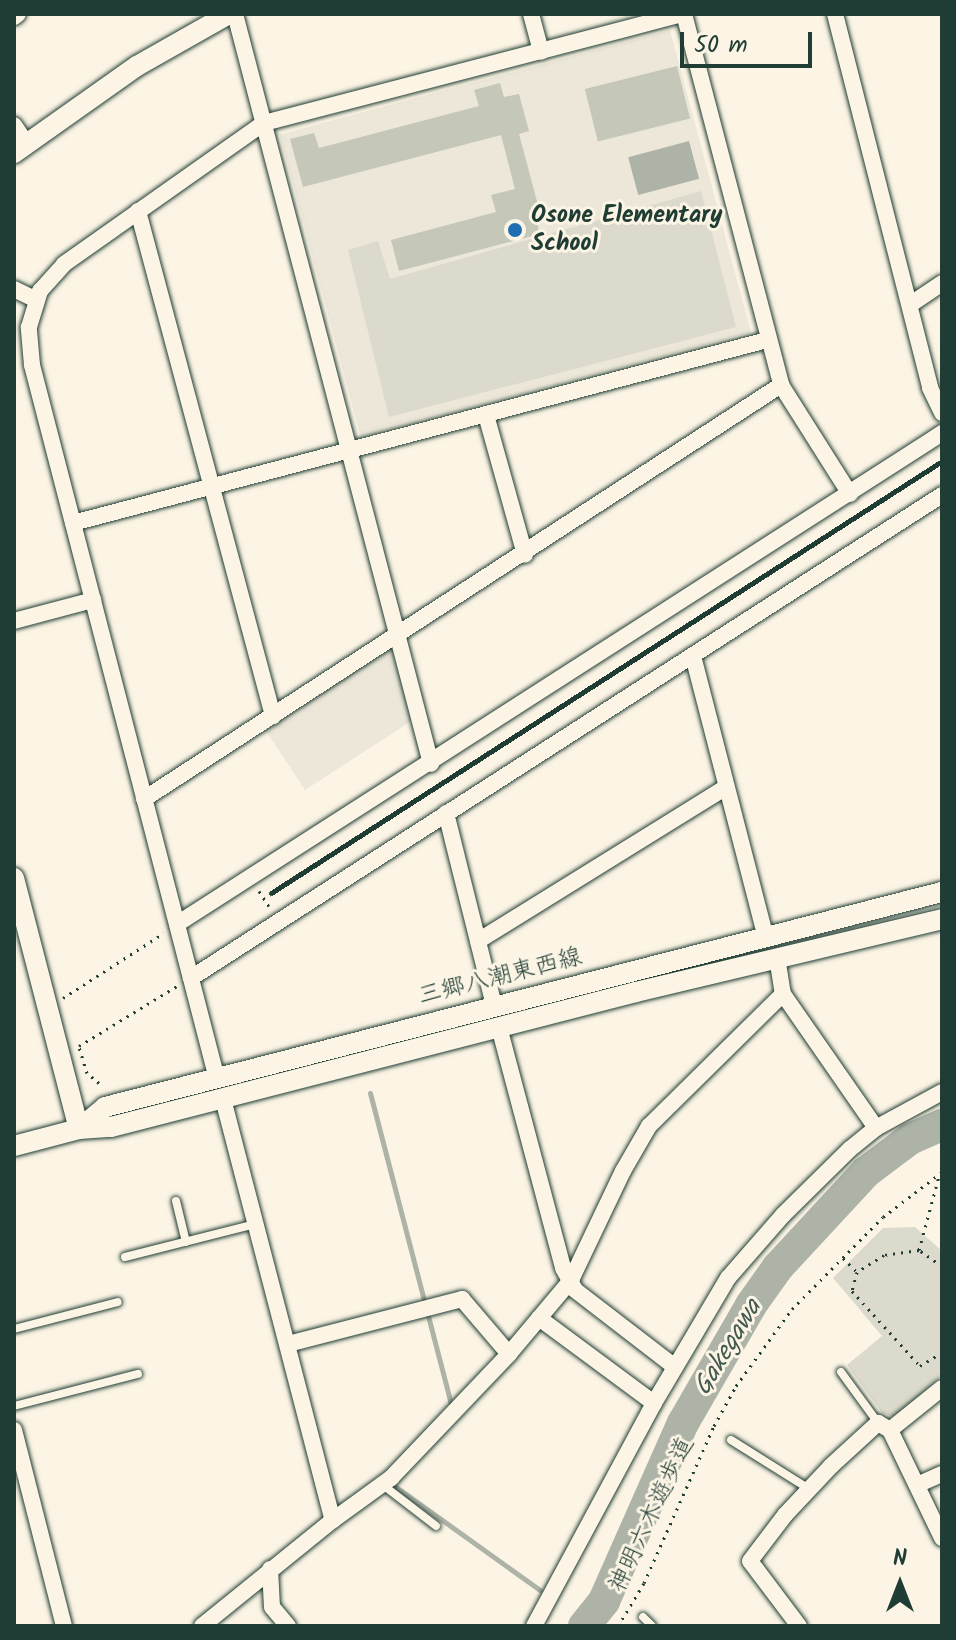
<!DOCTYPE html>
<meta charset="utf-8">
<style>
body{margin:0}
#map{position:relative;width:956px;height:1640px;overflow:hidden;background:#fcf5e5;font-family:Kalam,"Klee One",sans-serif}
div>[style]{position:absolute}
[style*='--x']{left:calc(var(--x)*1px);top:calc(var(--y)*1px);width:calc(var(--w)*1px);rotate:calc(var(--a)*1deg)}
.built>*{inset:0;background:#ece7d8;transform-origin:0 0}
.green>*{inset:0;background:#dcdacc}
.water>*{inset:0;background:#aeb3a7;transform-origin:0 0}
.stream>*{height:5px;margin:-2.5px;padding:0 2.5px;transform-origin:2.5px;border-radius:2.5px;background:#aeb3a7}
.river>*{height:32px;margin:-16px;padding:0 16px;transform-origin:16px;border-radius:16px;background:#aeb3a7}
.building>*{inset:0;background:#c5c7b9;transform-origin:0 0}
.path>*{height:3px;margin-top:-1.5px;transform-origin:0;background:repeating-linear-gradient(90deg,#1f3d34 0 2px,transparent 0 8px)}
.roads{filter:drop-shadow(0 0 2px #1f3d34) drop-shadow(0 0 2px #1f3d34)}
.service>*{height:8px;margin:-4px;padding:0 4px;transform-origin:4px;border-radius:4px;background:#fcf5e5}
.minor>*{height:16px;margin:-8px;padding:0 8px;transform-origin:8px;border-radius:8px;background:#fcf5e5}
.tertiary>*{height:20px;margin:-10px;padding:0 10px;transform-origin:10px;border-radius:10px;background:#fcf5e5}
.rail>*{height:5px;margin:-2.5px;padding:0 2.5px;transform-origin:2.5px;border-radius:2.5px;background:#1f3d34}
.dots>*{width:22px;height:22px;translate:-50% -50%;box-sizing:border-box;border:4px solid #fcf5e5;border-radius:50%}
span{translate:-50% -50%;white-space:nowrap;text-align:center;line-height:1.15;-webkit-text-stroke:6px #fcf5e5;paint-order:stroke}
.poi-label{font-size:24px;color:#1f3d34;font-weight:700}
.left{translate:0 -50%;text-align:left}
.street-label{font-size:24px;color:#1f3d34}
.water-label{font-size:26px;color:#435a51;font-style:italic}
.frame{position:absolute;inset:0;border:16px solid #1f3d34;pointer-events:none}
.north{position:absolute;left:860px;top:1544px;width:80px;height:80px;-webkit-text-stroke:6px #fcf5e5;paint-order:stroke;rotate:0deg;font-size:22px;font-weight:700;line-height:32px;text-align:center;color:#1f3d34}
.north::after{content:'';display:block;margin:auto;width:28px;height:36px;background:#1f3d34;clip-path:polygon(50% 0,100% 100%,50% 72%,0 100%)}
.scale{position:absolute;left:680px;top:32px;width:132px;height:36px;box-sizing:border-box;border:4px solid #1f3d34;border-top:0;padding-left:10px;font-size:24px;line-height:28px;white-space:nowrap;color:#1f3d34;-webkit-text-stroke:6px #fcf5e5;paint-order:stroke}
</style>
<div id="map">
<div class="built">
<i style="left:670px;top:30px;width:313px;height:404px;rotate:75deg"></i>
<i style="clip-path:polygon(387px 650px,395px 653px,413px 720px,305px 790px,266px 731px)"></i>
</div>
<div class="green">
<i style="clip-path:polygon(701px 191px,736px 327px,389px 417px,348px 250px,378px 241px,390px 279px)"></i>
<i style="clip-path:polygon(915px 1227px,942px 1251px,942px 1375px,895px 1417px,882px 1413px,847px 1365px,882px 1336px,833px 1278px,883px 1228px)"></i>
</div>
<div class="water">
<i style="left:689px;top:141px;width:39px;height:63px;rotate:75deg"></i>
</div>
<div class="stream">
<i style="--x:370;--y:1093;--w:321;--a:75.4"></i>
<i style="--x:396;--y:1487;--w:177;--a:35.6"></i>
</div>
<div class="river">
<i style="--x:584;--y:1626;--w:32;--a:-51"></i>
<i style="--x:604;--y:1601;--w:195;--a:-66.1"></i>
<i style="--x:683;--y:1423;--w:136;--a:-60"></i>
<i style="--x:751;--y:1305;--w:47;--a:-54.6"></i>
<i style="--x:778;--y:1267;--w:129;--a:-47.2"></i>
<i style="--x:866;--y:1172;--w:55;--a:-36.9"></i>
<i style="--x:910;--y:1139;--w:35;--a:-24"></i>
</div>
<div class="building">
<i style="left:677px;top:66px;width:54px;height:95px;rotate:76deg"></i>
<i style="clip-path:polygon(500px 83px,504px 97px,519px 94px,529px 131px,519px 134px,539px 209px,533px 210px,540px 234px,399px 271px,391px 240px,496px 212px,491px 195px,515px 189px,501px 135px,303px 187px,290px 139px,314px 133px,319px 148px,479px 106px,474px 90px)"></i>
</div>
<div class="path">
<i style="--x:259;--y:891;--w:20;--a:57"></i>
<i style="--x:63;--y:998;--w:120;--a:-32.8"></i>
<i style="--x:99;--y:1083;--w:16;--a:-140"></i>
<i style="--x:87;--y:1073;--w:28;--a:-107"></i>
<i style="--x:79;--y:1046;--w:115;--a:-31.5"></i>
<i style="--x:919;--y:1250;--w:77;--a:-74.9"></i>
<i style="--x:843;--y:1258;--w:20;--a:45"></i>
<i style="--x:942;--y:1266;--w:28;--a:-145"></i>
<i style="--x:919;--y:1250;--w:35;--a:172"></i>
<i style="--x:884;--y:1255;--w:32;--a:148"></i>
<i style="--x:857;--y:1272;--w:20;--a:105"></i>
<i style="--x:852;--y:1291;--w:101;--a:47.8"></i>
<i style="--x:920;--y:1366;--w:26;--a:-32"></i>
<i style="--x:618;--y:1626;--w:50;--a:-58.8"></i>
<i style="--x:644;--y:1583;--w:172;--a:-66"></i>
<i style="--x:714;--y:1426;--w:46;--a:-61.2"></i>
<i style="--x:736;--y:1386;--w:95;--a:-54"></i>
<i style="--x:792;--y:1309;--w:129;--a:-45.3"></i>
<i style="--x:883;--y:1217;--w:74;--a:-37.3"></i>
</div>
<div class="roads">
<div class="service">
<i style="--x:176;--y:1201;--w:42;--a:76.3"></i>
<i style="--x:125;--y:1257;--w:134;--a:-14.2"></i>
<i style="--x:14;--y:1329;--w:107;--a:-14.6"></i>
<i style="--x:841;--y:1372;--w:63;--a:54"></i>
<i style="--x:14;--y:1406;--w:128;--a:-14.5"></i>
<i style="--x:731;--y:1440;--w:92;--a:32.1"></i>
<i style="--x:383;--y:1485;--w:67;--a:37.7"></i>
<i style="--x:643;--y:1617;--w:13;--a:45"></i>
</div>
<div class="minor">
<i style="--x:235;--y:14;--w:775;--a:75.35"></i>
<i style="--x:531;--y:14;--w:39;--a:75"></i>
<i style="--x:684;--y:14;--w:383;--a:75.3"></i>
<i style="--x:781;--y:385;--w:129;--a:57.7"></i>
<i style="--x:835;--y:14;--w:386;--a:75.7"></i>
<i style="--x:930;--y:388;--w:28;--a:64"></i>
<i style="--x:14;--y:17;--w:5;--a:-37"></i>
<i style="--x:14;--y:125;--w:23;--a:56"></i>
<i style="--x:138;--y:211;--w:523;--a:75.03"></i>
<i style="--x:14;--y:289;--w:25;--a:26"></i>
<i style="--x:911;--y:304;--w:37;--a:-34"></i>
<i style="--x:486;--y:415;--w:145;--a:74.4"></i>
<i style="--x:73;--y:523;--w:718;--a:-14.77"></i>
<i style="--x:14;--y:621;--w:82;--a:-14.9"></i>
<i style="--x:693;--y:656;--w:288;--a:75.5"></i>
<i style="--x:144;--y:799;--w:760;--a:-33.02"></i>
<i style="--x:446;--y:813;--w:199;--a:76"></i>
<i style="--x:177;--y:924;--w:909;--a:-32.69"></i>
<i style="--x:478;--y:941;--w:292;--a:-31.8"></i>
<i style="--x:777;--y:957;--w:37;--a:81"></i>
<i style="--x:783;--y:994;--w:163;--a:55.2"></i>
<i style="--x:191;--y:978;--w:893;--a:-32.75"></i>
<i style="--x:499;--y:1027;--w:249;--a:75.1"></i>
<i style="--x:563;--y:1268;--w:25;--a:61"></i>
<i style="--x:575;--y:1290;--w:126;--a:37.6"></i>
<i style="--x:217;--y:1079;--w:738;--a:-104.53"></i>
<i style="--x:32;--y:365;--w:38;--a:-95"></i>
<i style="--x:29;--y:327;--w:38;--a:-73"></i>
<i style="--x:40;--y:291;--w:36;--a:-48"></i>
<i style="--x:64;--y:264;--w:245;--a:-35.2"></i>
<i style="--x:264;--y:123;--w:431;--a:-14.6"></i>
<i style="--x:223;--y:1099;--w:435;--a:75.4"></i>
<i style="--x:539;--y:1318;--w:143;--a:36.5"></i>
<i style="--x:288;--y:1344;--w:180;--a:-14.5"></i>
<i style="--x:462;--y:1299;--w:72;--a:49.5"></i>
<i style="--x:942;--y:1388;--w:67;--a:141.1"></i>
<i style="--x:890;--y:1430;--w:120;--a:64.3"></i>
<i style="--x:14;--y:1430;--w:202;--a:75.7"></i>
<i style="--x:917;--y:1485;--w:27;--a:-24"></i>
<i style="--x:270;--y:1569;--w:38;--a:87"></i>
<i style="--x:272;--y:1607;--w:25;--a:50"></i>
<i style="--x:202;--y:1626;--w:169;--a:-39"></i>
<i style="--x:333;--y:1520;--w:72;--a:-35.9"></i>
<i style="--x:391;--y:1478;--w:171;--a:-46.4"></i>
<i style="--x:509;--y:1354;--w:97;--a:-50"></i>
<i style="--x:571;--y:1280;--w:121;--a:-64.5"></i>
<i style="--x:623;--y:1171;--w:52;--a:-60"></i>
<i style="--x:649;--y:1126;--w:188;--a:-44.6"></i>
<i style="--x:534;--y:1626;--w:253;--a:-61.7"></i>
<i style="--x:654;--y:1403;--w:145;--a:-59.4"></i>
<i style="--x:728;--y:1278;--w:84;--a:-48.9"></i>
<i style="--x:783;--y:1215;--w:94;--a:-44.6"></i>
<i style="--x:850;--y:1149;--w:33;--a:-39"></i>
<i style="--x:876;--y:1128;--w:75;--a:-28.6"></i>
<i style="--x:799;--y:1626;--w:81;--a:-127"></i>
<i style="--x:750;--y:1561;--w:58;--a:-52.7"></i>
<i style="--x:785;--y:1515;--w:67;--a:-46.8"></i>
<i style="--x:831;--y:1466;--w:64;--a:-42.5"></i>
<i style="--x:878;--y:1423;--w:14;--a:30"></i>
</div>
<div class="tertiary">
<i style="--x:14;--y:153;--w:151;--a:-35.3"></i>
<i style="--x:137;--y:66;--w:106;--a:-29.5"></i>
<i style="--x:14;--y:878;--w:259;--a:75.5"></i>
<i style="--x:79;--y:1129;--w:34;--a:-40"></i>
<i style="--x:105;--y:1107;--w:864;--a:-14.41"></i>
<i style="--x:14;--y:1146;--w:67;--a:-14.7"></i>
<i style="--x:79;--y:1129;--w:32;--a:-4"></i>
<i style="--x:111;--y:1127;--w:542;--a:-14.42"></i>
<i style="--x:636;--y:992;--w:315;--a:-13.4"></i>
</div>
</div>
<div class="rail">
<i style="--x:271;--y:893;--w:798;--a:-32.77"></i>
</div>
<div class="dots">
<i style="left:515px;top:230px;background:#1f6fb2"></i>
</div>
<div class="poi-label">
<span class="left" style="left:531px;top:230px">Osone Elementary<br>School</span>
</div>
<div class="street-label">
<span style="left:500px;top:977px;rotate:-14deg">三郷八潮東西線</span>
<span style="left:652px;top:1515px;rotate:-65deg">神明六木遊歩道</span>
</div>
<div class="water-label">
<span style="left:729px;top:1348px;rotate:-59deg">Gakegawa</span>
</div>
<div class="frame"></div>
<div class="north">N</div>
<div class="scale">50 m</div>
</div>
